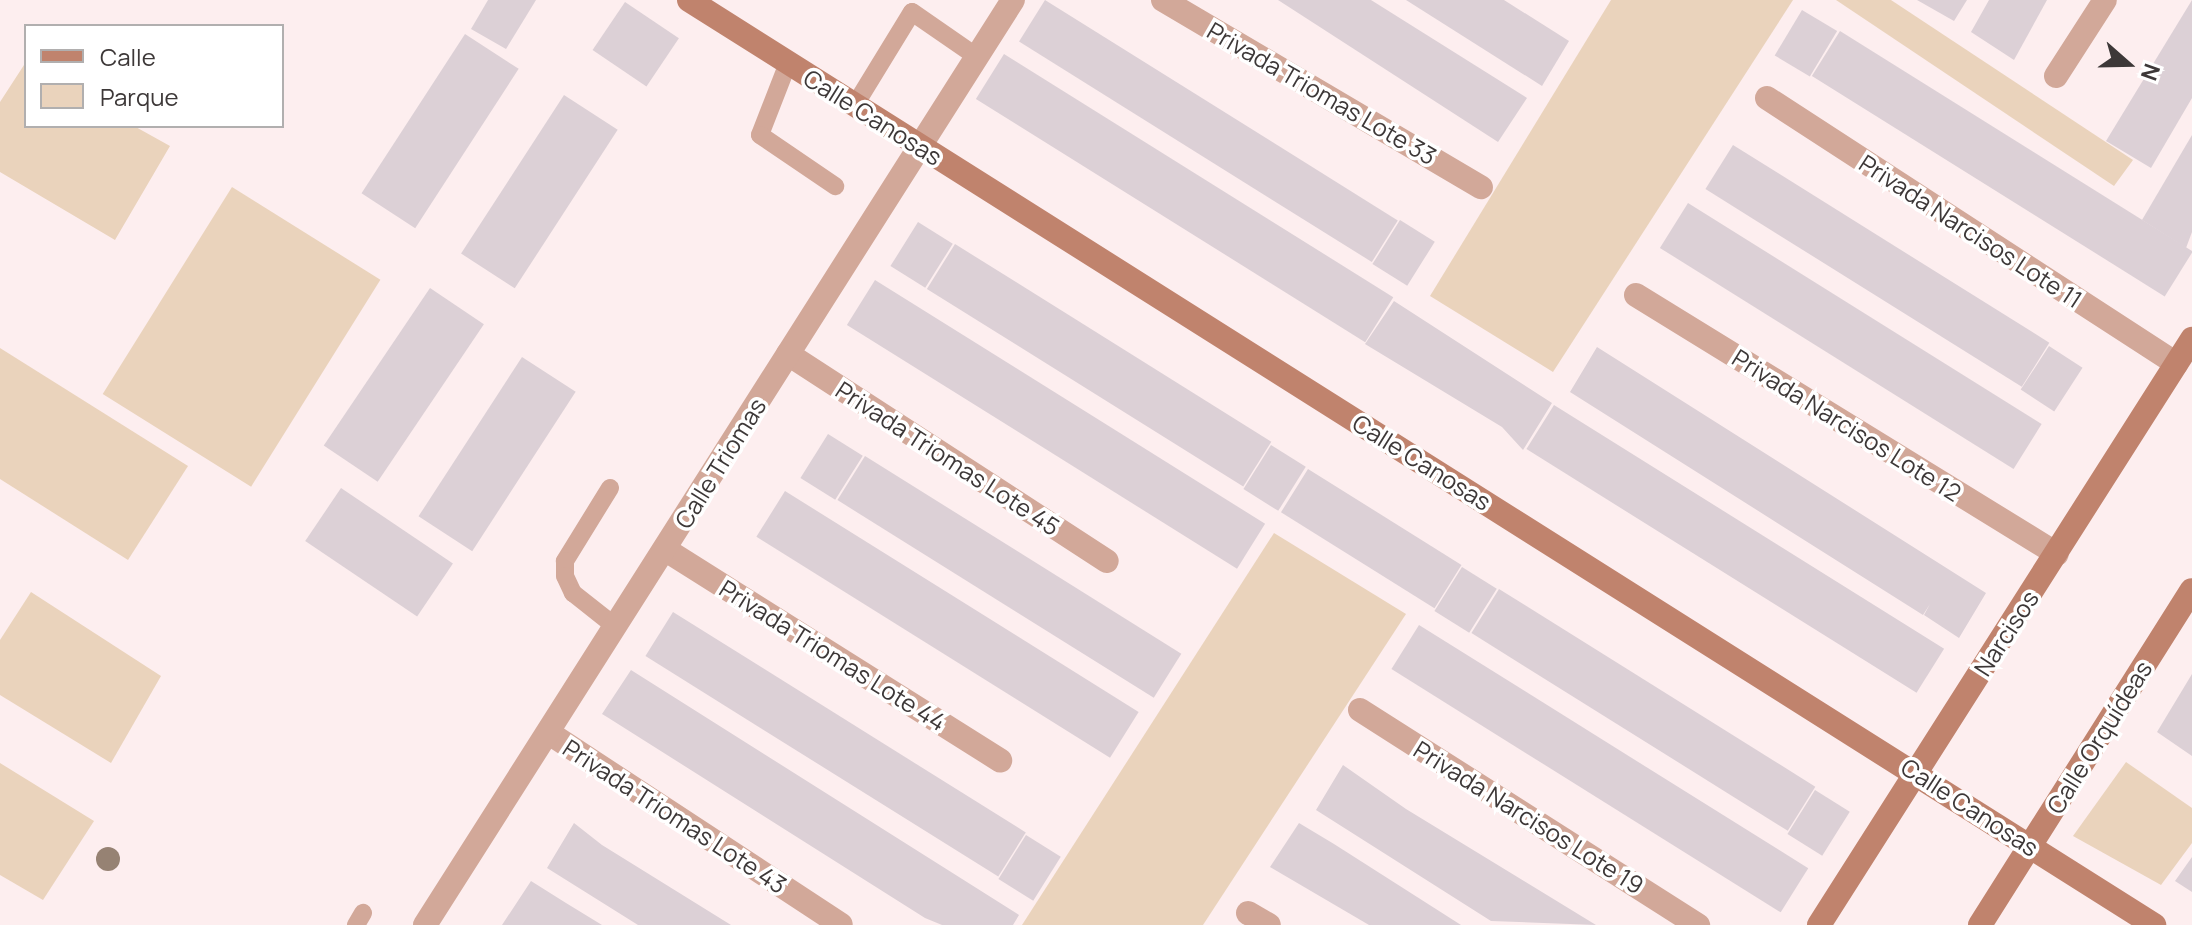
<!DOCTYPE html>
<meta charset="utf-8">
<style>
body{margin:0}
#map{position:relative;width:2192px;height:925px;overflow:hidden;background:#fdeeef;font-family:Manrope,sans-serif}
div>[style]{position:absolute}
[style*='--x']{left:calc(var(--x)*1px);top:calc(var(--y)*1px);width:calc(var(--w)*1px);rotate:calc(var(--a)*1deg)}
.green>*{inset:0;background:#ead3bc;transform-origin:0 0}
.building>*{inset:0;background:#dcd0d6;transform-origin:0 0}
.lane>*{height:18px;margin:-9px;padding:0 9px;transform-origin:9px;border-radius:9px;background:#d2a899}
.street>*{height:24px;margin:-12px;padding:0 12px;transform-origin:12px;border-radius:12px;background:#d2a899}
.secondary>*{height:24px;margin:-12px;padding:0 12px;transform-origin:12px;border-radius:12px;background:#c0836d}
.trees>*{width:24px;height:24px;margin:-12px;border-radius:50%;background:#968273}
span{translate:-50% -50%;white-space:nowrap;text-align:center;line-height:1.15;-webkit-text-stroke:7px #fff;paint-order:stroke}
.street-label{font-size:24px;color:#3d3838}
.legend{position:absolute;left:24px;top:24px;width:260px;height:104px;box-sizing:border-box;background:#fff;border:2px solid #b1afaf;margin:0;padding:10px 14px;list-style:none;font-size:24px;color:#3d3838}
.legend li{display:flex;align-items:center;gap:16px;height:40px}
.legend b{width:40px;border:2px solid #b1afaf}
.north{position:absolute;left:2088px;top:24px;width:80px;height:80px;-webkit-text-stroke:6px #fff;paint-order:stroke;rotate:110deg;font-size:22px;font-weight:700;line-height:32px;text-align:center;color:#3d3838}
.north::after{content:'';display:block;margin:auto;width:28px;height:36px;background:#3d3838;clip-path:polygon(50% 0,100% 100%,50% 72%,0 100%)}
</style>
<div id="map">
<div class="green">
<i style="clip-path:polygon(1611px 0,1793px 0,1553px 372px,1430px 296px)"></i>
<i style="clip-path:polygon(1836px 0,1891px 0,2133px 160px,2114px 186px)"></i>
<i style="clip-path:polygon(24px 65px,26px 126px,134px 126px,170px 146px,115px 240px,0 172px,0 102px)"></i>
<i style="left:232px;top:187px;width:175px;height:244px;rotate:32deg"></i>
<i style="clip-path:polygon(0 348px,188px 466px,128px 560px,0 479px)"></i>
<i style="clip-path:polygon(1274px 533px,1406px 614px,1203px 925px,1022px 925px)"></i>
<i style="clip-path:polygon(31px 592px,161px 676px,111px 763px,0 695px,0 640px)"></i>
<i style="clip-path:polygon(2126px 762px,2192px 808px,2192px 843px,2161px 885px,2073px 836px)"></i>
<i style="clip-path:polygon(0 763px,94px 821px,43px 900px,0 875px)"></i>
</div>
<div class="building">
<i style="clip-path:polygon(488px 0,536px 0,506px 49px,471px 29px)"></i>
<i style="left:1045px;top:0;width:416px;height:49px;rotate:32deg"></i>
<i style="clip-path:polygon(1278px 0,1371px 0,1527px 98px,1498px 142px)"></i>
<i style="clip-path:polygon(1406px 0,1504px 0,1569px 41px,1542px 86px)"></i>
<i style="clip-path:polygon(1917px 0,1967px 0,1954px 21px)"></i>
<i style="clip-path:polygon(1989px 0,2047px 0,2014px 60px,1971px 32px)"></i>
<i style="clip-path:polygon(2192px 0,2192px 98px,2151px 168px,2106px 141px)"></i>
<i style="left:625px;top:2px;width:65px;height:58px;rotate:34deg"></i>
<i style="left:1802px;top:10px;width:41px;height:53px;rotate:31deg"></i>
<i style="left:1840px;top:31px;width:416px;height:53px;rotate:32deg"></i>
<i style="left:465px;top:34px;width:64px;height:190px;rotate:33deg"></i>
<i style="left:1004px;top:54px;width:459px;height:53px;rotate:32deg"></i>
<i style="left:564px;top:95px;width:64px;height:189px;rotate:33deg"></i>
<i style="clip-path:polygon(2192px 135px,2192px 232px,2186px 248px,2142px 220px)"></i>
<i style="left:1733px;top:145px;width:373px;height:52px;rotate:32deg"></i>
<i style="left:1688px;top:203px;width:417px;height:53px;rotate:32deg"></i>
<i style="left:1400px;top:220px;width:41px;height:52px;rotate:32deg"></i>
<i style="left:918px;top:222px;width:41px;height:52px;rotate:32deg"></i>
<i style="left:955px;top:244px;width:373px;height:53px;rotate:32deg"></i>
<i style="left:875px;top:280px;width:460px;height:53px;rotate:32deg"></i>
<i style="left:430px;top:288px;width:65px;height:190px;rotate:34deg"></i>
<i style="clip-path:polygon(1394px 301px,1552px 403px,1523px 450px,1502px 427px,1365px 344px)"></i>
<i style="left:2049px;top:346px;width:40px;height:52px;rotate:33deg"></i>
<i style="clip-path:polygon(1597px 347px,1986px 593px,1959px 638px,1924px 615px,1930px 604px,1923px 615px,1570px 392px)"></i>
<i style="left:522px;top:357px;width:64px;height:190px;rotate:33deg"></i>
<i style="left:1554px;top:405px;width:460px;height:52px;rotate:32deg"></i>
<i style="left:828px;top:434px;width:41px;height:52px;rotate:32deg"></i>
<i style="left:1271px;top:445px;width:41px;height:52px;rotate:32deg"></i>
<i style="left:865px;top:456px;width:373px;height:52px;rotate:32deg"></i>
<i style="left:1308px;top:469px;width:181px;height:51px;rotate:32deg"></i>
<i style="left:341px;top:488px;width:135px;height:64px;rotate:34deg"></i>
<i style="left:785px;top:491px;width:417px;height:54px;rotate:32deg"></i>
<i style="left:1462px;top:567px;width:41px;height:52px;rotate:32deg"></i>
<i style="left:1499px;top:589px;width:373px;height:52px;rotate:32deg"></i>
<i style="left:673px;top:612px;width:416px;height:52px;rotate:32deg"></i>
<i style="left:1419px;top:625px;width:459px;height:52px;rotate:32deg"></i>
<i style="clip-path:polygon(631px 670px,1019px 915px,1013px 925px,942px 925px,925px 918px,607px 717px,602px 714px)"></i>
<i style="clip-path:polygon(2192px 674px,2192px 756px,2157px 732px)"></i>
<i style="clip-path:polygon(1343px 765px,1406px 809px,1596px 925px,1491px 921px,1316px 810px)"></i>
<i style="left:1815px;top:790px;width:41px;height:52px;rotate:32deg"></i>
<i style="clip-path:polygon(574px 823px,602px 845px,731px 925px,638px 925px,547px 868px)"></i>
<i style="clip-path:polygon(1299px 823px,1334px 844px,1461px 925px,1369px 925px,1270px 867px)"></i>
<i style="left:1026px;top:835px;width:41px;height:52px;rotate:32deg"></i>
<i style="clip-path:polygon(2192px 857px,2192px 892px,2175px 881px)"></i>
<i style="clip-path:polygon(531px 881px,566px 903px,602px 925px,502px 925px)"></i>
</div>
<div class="lane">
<i style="--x:788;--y:63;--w:77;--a:111.3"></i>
<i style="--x:760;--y:135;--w:91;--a:34.2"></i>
<i style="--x:855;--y:105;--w:109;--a:-58.5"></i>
<i style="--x:912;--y:12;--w:79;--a:34.7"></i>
<i style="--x:610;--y:488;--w:86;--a:121.7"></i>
<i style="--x:565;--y:561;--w:15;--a:90"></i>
<i style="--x:565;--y:576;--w:19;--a:65"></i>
<i style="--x:573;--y:593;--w:55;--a:38.3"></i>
<i style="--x:356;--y:925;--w:14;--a:-60"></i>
</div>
<div class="street">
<i style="--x:1163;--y:0;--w:369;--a:30.5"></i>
<i style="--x:2056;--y:76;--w:90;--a:-57.2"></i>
<i style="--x:1767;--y:98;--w:488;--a:33"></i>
<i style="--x:1636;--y:295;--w:494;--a:31.6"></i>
<i style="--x:788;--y:354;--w:380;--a:33"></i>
<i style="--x:666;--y:550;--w:395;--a:32.2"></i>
<i style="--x:1360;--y:710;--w:401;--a:32.5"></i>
<i style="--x:549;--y:733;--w:349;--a:33.3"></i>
<i style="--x:1248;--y:913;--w:24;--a:30"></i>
<i style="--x:425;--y:925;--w:1096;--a:-57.56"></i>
</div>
<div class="secondary">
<i style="--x:689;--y:0;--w:1733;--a:32.27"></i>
<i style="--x:1819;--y:925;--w:695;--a:-57.52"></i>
<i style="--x:1980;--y:925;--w:396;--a:-57.7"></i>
</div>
<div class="trees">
<i style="left:108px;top:859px"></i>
</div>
<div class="street-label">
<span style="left:1322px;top:93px;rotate:30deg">Privada Triomas Lote 33</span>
<span style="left:873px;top:117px;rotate:32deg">Calle Canosas</span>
<span style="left:1971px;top:231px;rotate:33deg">Privada Narcisos Lote 11</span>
<span style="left:1847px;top:425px;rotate:32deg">Privada Narcisos Lote 12</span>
<span style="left:948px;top:458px;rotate:33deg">Privada Triomas Lote 45</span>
<span style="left:1422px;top:462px;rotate:32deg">Calle Canosas</span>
<span style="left:720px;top:463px;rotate:-58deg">Calle Triomas</span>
<span style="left:2006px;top:633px;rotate:-57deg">Narcisos</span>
<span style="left:833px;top:655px;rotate:32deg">Privada Triomas Lote 44</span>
<span style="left:2099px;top:737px;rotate:-58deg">Calle Orquídeas</span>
<span style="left:1970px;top:807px;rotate:33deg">Calle Canosas</span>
<span style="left:675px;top:816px;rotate:33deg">Privada Triomas Lote 43</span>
<span style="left:1529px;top:817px;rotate:32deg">Privada Narcisos Lote 19</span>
</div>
<ul class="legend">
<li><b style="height:10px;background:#c0836d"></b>Calle</li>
<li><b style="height:22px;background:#ead3bc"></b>Parque</li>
</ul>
<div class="north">N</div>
</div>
